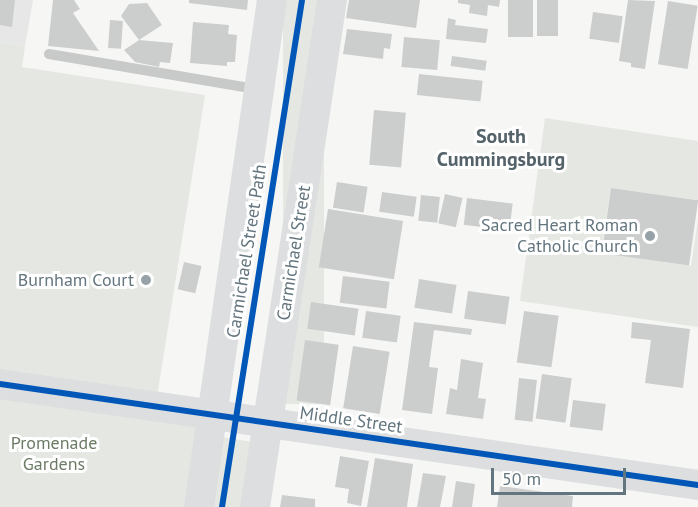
<!DOCTYPE html>
<style>
body{margin:0}
#map{position:relative;width:698px;height:507px;overflow:hidden;background:#f6f6f5;font-family:"PT Sans",sans-serif}
div>[style]{position:absolute}
[style*='--x']{left:calc(var(--x)*1px);top:calc(var(--y)*1px);width:calc(var(--w)*1px);rotate:calc(var(--a)*1deg)}
.built>*{inset:0;background:#e6e7e6}
.green>*{inset:0;background:#e5e8e2;transform-origin:0 0}
.building>*{inset:0;background:#cccece;transform-origin:0 0}
.lane>*{height:10px;margin:-5px;padding:0 5px;transform-origin:5px;border-radius:5px;background:#c8caca}
.secondary>*{height:30px;margin:-15px;padding:0 15px;transform-origin:15px;border-radius:15px;background:#dddedf}
.cycleway>*{height:6px;margin:-3px;padding:0 3px;transform-origin:3px;border-radius:3px;background:#0057b8}
.dots>*{width:16px;height:16px;translate:-50% -50%;box-sizing:border-box;border:3px solid #fff;border-radius:50%}
span{translate:-50% -50%;white-space:nowrap;text-align:center;line-height:1.15;-webkit-text-stroke:6px #fff;paint-order:stroke}
.poi-label{font-size:18px;color:#63757e}
.right{translate:-100% -50%;text-align:right}
.street-label{font-size:18px;color:#63757e}
.park-label{font-size:18px;color:#6c7b65}
.neighbourhood-label{font-size:20px;color:#546269;font-weight:700}
.scale{position:absolute;left:491px;top:468px;width:135px;height:27px;box-sizing:border-box;border:3px solid #63757e;border-top:0;padding-left:8px;font-size:18px;line-height:21px;white-space:nowrap;color:#63757e;-webkit-text-stroke:4px #fff;paint-order:stroke}
</style>
<div id="map">
<div class="built">
<i style="clip-path:polygon(0 0,33px 0,25px 46px,0 42px)"></i>
</div>
<div class="green">
<i style="left:283px;top:0;width:41px;height:404px"></i>
<i style="clip-path:polygon(0 42px,25px 46px,22px 67px,205px 95px,157px 397px,0 373px)"></i>
<i style="clip-path:polygon(545px 118px,698px 141px,698px 200px,611px 188px,601px 253px,691px 266px,698px 219px,698px 327px,520px 301px)"></i>
<i style="clip-path:polygon(0 394px,199px 422px,186px 507px,0 507px)"></i>
<i style="left:222px;top:437px;width:33px;height:71px;rotate:9deg"></i>
</div>
<div class="building">
<i style="clip-path:polygon(0 0,15px 0,12px 27px,0 25px)"></i>
<i style="clip-path:polygon(53px 0,74px 0,80px 9px,73px 13px,99px 51px,48px 46px)"></i>
<i style="clip-path:polygon(189px 0,248px 0,247px 10px,189px 3px)"></i>
<i style="clip-path:polygon(349px 0,420px 0,416px 28px,346px 18px)"></i>
<i style="clip-path:polygon(458px 0,500px 0,499px 7px,488px 5px,487px 16px,469px 13px,470px 5px,458px 3px)"></i>
<i style="left:508px;top:0;width:25px;height:37px"></i>
<i style="left:537px;top:0;width:21px;height:36px"></i>
<i style="clip-path:polygon(628px 0,655px 1px,645px 69px,631px 67px,631px 63px,619px 61px)"></i>
<i style="left:668px;top:1px;width:30px;height:64px;rotate:9deg"></i>
<i style="clip-path:polygon(147px 3px,162px 25px,139px 40px,121px 16px,129px 4px)"></i>
<i style="left:593px;top:12px;width:30px;height:27px;rotate:8deg"></i>
<i style="clip-path:polygon(448px 18px,456px 20px,455px 25px,488px 29px,486px 43px,446px 39px)"></i>
<i style="left:110px;top:20px;width:13px;height:28px;rotate:4deg"></i>
<i style="clip-path:polygon(193px 22px,229px 25px,228px 34px,237px 35px,235px 62px,227px 62px,227px 66px,190px 63px)"></i>
<i style="clip-path:polygon(347px 29px,392px 34px,390px 49px,384px 48px,383px 59px,343px 54px)"></i>
<i style="left:404px;top:37px;width:36px;height:30px;rotate:5deg"></i>
<i style="clip-path:polygon(139px 40px,173px 43px,170px 63px,160px 62px,159px 67px,135px 62px,124px 50px)"></i>
<i style="left:452px;top:56px;width:35px;height:10px;rotate:8deg"></i>
<i style="left:419px;top:74px;width:64px;height:21px;rotate:6deg"></i>
<i style="left:374px;top:110px;width:32px;height:55px;rotate:5deg"></i>
<i style="left:337px;top:182px;width:31px;height:26px;rotate:9deg"></i>
<i style="left:611px;top:188px;width:88px;height:66px;rotate:8deg"></i>
<i style="left:382px;top:192px;width:35px;height:20px;rotate:8deg"></i>
<i style="left:445px;top:194px;width:18px;height:30px;rotate:13deg"></i>
<i style="left:421px;top:195px;width:19px;height:26px;rotate:6deg"></i>
<i style="left:467px;top:198px;width:46px;height:27px;rotate:7deg"></i>
<i style="left:328px;top:209px;width:76px;height:59px;rotate:9deg"></i>
<i style="left:184px;top:262px;width:18px;height:28px;rotate:13deg"></i>
<i style="left:343px;top:276px;width:47px;height:27px;rotate:7deg"></i>
<i style="left:419px;top:279px;width:38px;height:29px;rotate:9deg"></i>
<i style="left:468px;top:291px;width:42px;height:28px;rotate:8deg"></i>
<i style="left:311px;top:302px;width:48px;height:27px;rotate:8deg"></i>
<i style="left:366px;top:311px;width:35px;height:27px;rotate:8deg"></i>
<i style="left:524px;top:311px;width:35px;height:52px;rotate:8deg"></i>
<i style="clip-path:polygon(414px 322px,472px 329px,471px 335px,434px 330px,429px 367px,438px 368px,432px 414px,402px 410px)"></i>
<i style="clip-path:polygon(632px 322px,690px 329px,683px 388px,645px 383px,651px 340px,631px 338px)"></i>
<i style="left:305px;top:340px;width:34px;height:61px;rotate:8deg"></i>
<i style="left:353px;top:346px;width:37px;height:63px;rotate:9deg"></i>
<i style="clip-path:polygon(461px 359px,483px 363px,478px 398px,486px 399px,483px 419px,446px 414px,450px 388px,457px 390px)"></i>
<i style="left:542px;top:374px;width:30px;height:45px;rotate:8deg"></i>
<i style="left:519px;top:378px;width:18px;height:42px;rotate:6deg"></i>
<i style="left:573px;top:400px;width:33px;height:27px;rotate:7deg"></i>
<i style="clip-path:polygon(340px 456px,369px 461px,361px 506px,347px 503px,349px 489px,335px 487px)"></i>
<i style="clip-path:polygon(375px 458px,413px 464px,407px 507px,367px 507px)"></i>
<i style="clip-path:polygon(423px 473px,446px 476px,440px 507px,417px 507px)"></i>
<i style="clip-path:polygon(456px 481px,475px 484px,472px 507px,452px 507px)"></i>
<i style="clip-path:polygon(500px 486px,573px 496px,572px 507px,497px 507px)"></i>
<i style="clip-path:polygon(282px 495px,315px 499px,315px 507px,280px 507px)"></i>
</div>
<div class="lane">
<i style="--x:49;--y:54;--w:210;--a:9.6"></i>
</div>
<div class="secondary">
<i style="--x:0;--y:384;--w:705;--a:8.23"></i>
<i style="--x:199;--y:507;--w:512;--a:-81.81"></i>
<i style="--x:255;--y:507;--w:513;--a:-81.36"></i>
</div>
<div class="cycleway">
<i style="--x:0;--y:384;--w:705;--a:8.23"></i>
<i style="--x:222;--y:507;--w:513;--a:-81.03"></i>
</div>
<div class="dots">
<i style="left:650px;top:236px;background:#96a2a8"></i>
<i style="left:146px;top:280px;background:#96a2a8"></i>
</div>
<div class="poi-label">
<span class="right" style="left:638px;top:236px">Sacred Heart Roman<br>Catholic Church</span>
<span class="right" style="left:134px;top:280px">Burnham Court</span>
</div>
<div class="street-label">
<span style="left:247px;top:251px;rotate:-81deg">Carmichael Street Path</span>
<span style="left:294px;top:253px;rotate:-81deg">Carmichael Street</span>
<span style="left:351px;top:420px;rotate:8deg">Middle Street</span>
</div>
<div class="park-label">
<span style="left:54px;top:454px">Promenade<br>Gardens</span>
</div>
<div class="neighbourhood-label">
<span style="left:501px;top:148px">South<br>Cummingsburg</span>
</div>
<div class="scale">50 m</div>
</div>
